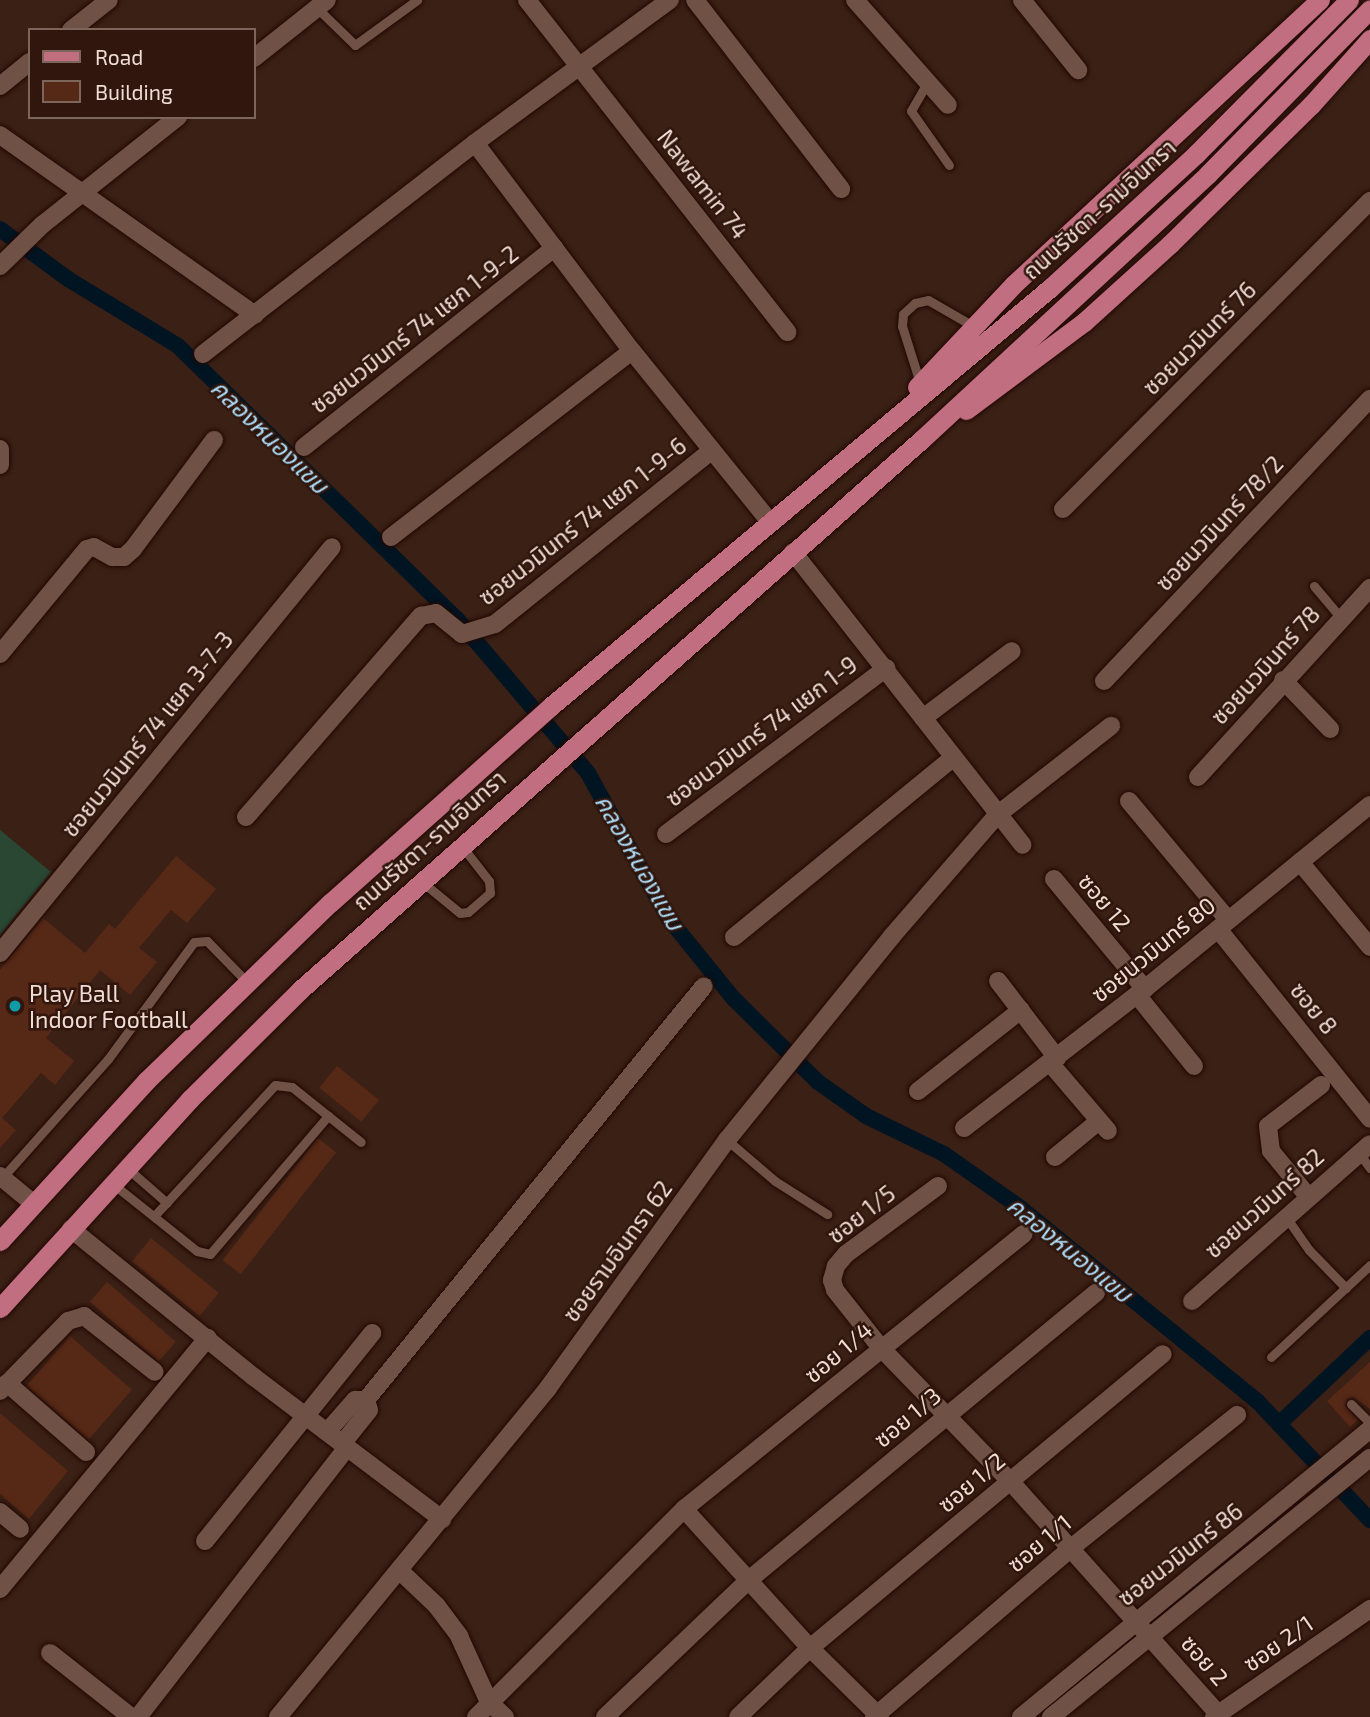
<!DOCTYPE html>
<meta charset="utf-8">
<style>
body{margin:0}
#map{position:relative;width:1370px;height:1717px;overflow:hidden;background:#3b2015;font-family:"Exo 2","Noto Sans Thai",sans-serif}
div>[style]{position:absolute}
[style*='--x']{left:calc(var(--x)*1px);top:calc(var(--y)*1px);width:calc(var(--w)*1px);rotate:calc(var(--a)*1deg)}
.green>*{inset:0;background:#2a4733}
.canal>*{height:16px;margin:-8px;padding:0 8px;transform-origin:8px;border-radius:8px;background:#001422}
.building>*{inset:0;background:#562816;transform-origin:0 0}
.roads{filter:drop-shadow(0 0 2px #210802) drop-shadow(0 0 2px #210802)}
.service>*{height:9px;margin:-4.5px;padding:0 4.5px;transform-origin:4.5px;border-radius:4.5px;background:#6f5145}
.minor>*{height:18px;margin:-9px;padding:0 9px;transform-origin:9px;border-radius:9px;background:#6f5145}
.primary>*{height:19px;margin:-9.5px;padding:0 9.5px;transform-origin:9.5px;border-radius:9.5px;background:#c16e81}
.dots>*{width:19px;height:19px;translate:-50% -50%;box-sizing:border-box;border:4px solid #30160c;border-radius:50%}
span{translate:-50% -50%;white-space:nowrap;text-align:center;line-height:1.15;-webkit-text-stroke:5px #30160c;paint-order:stroke}
.street-label{font-size:23px;color:#efddd5}
.poi-label{font-size:23px;color:#efddd5}
.left{translate:0 -50%;text-align:left}
.water-label{font-size:24px;color:#addcf8;font-style:italic}
.legend{position:absolute;left:28px;top:28px;width:228px;height:91px;box-sizing:border-box;background:#30160c;border:2px solid #7c665c;margin:0;padding:9px 12px;list-style:none;font-size:21px;color:#efddd5}
.legend li{display:flex;align-items:center;gap:14px;height:35px}
.legend b{width:35px;border:2px solid #7c665c}
</style>
<div id="map">
<div class="green">
<i style="clip-path:polygon(0 830px,51px 872px,0 935px)"></i>
</div>
<div class="canal">
<i style="--x:0;--y:229;--w:84;--a:36.3"></i>
<i style="--x:68;--y:279;--w:129;--a:31.3"></i>
<i style="--x:178;--y:346;--w:390;--a:44.4"></i>
<i style="--x:457;--y:619;--w:202;--a:49.6"></i>
<i style="--x:588;--y:773;--w:167;--a:61"></i>
<i style="--x:669;--y:919;--w:102;--a:51"></i>
<i style="--x:733;--y:998;--w:120;--a:44.7"></i>
<i style="--x:818;--y:1082;--w:59;--a:35.3"></i>
<i style="--x:866;--y:1116;--w:87;--a:26"></i>
<i style="--x:944;--y:1154;--w:90;--a:35.1"></i>
<i style="--x:1018;--y:1206;--w:310;--a:39.2"></i>
<i style="--x:1258;--y:1402;--w:163;--a:46.5"></i>
<i style="--x:1280;--y:1423;--w:124;--a:-43.4"></i>
</div>
<div class="building">
<i style="clip-path:polygon(176px 856px,216px 889px,187px 923px,171px 910px,139px 948px,157px 962px,130px 995px,100px 970px,46px 1038px,74px 1061px,55px 1085px,41px 1073px,2px 1118px,16px 1130px,0 1148px,0 970px,43px 918px,85px 953px,109px 924px,115px 929px)"></i>
<i style="left:337px;top:1066px;width:54px;height:28px;rotate:39deg"></i>
<i style="left:318px;top:1138px;width:23px;height:155px;rotate:38deg"></i>
<i style="left:151px;top:1238px;width:87px;height:30px;rotate:39deg"></i>
<i style="left:107px;top:1282px;width:91px;height:26px;rotate:41deg"></i>
<i style="left:70px;top:1336px;width:82px;height:66px;rotate:41deg"></i>
<i style="clip-path:polygon(1370px 1362px,1370px 1409px,1353px 1397px,1347px 1399px,1345px 1406px,1358px 1420px,1350px 1427px,1327px 1401px)"></i>
<i style="clip-path:polygon(0 1413px,68px 1471px,29px 1519px,0 1494px)"></i>
</div>
<div class="roads">
<div class="service">
<i style="--x:317;--y:8;--w:53;--a:44.2"></i>
<i style="--x:355;--y:45;--w:77;--a:-36"></i>
<i style="--x:927;--y:83;--w:32;--a:120"></i>
<i style="--x:911;--y:111;--w:66;--a:54.9"></i>
<i style="--x:920;--y:383;--w:60;--a:-107.5"></i>
<i style="--x:902;--y:326;--w:12;--a:-85"></i>
<i style="--x:903;--y:314;--w:16;--a:-43"></i>
<i style="--x:915;--y:303;--w:13;--a:-13"></i>
<i style="--x:928;--y:300;--w:52;--a:30"></i>
<i style="--x:1314;--y:586;--w:42;--a:49.8"></i>
<i style="--x:421;--y:881;--w:50;--a:39.4"></i>
<i style="--x:460;--y:913;--w:8;--a:-7"></i>
<i style="--x:468;--y:912;--w:29;--a:-41"></i>
<i style="--x:490;--y:893;--w:12;--a:-95"></i>
<i style="--x:489;--y:881;--w:46;--a:-127.9"></i>
<i style="--x:727;--y:1140;--w:63;--a:40.5"></i>
<i style="--x:775;--y:1181;--w:62;--a:32.4"></i>
<i style="--x:1359;--y:1153;--w:19;--a:54"></i>
<i style="--x:127;--y:1168;--w:53;--a:41.2"></i>
<i style="--x:2;--y:1178;--w:159;--a:-48.3"></i>
<i style="--x:108;--y:1059;--w:145;--a:-53.7"></i>
<i style="--x:194;--y:942;--w:13;--a:-4"></i>
<i style="--x:207;--y:941;--w:56;--a:45.7"></i>
<i style="--x:113;--y:1184;--w:107;--a:38.6"></i>
<i style="--x:197;--y:1251;--w:13;--a:13"></i>
<i style="--x:210;--y:1254;--w:182;--a:-49.5"></i>
<i style="--x:155;--y:1215;--w:177;--a:-47.3"></i>
<i style="--x:275;--y:1085;--w:17;--a:7"></i>
<i style="--x:292;--y:1087;--w:88;--a:38.6"></i>
<i style="--x:1286;--y:1217;--w:40;--a:55.1"></i>
<i style="--x:1309;--y:1250;--w:53;--a:45.8"></i>
<i style="--x:1271;--y:1357;--w:135;--a:-42.9"></i>
<i style="--x:1351;--y:1404;--w:27;--a:45"></i>
</div>
<div class="minor">
<i style="--x:527;--y:0;--w:422;--a:51.9"></i>
<i style="--x:695;--y:0;--w:239;--a:52.3"></i>
<i style="--x:855;--y:0;--w:140;--a:48.5"></i>
<i style="--x:1022;--y:0;--w:90;--a:51.3"></i>
<i style="--x:71;--y:30;--w:48;--a:-38.3"></i>
<i style="--x:254;--y:58;--w:93;--a:-38.5"></i>
<i style="--x:0;--y:86;--w:38;--a:-39"></i>
<i style="--x:0;--y:135;--w:312;--a:35.2"></i>
<i style="--x:475;--y:143;--w:261;--a:53"></i>
<i style="--x:632;--y:351;--w:220;--a:51.1"></i>
<i style="--x:0;--y:266;--w:59;--a:-44.3"></i>
<i style="--x:42;--y:225;--w:174;--a:-38.5"></i>
<i style="--x:203;--y:354;--w:344;--a:-37.8"></i>
<i style="--x:475;--y:143;--w:242;--a:-36.3"></i>
<i style="--x:304;--y:447;--w:320;--a:-38.5"></i>
<i style="--x:0;--y:449;--w:16;--a:90"></i>
<i style="--x:1063;--y:509;--w:435;--a:-45.1"></i>
<i style="--x:391;--y:537;--w:304;--a:-37.7"></i>
<i style="--x:793;--y:552;--w:372;--a:51.9"></i>
<i style="--x:0;--y:654;--w:136;--a:-50.4"></i>
<i style="--x:87;--y:549;--w:7;--a:-16"></i>
<i style="--x:94;--y:547;--w:21;--a:29"></i>
<i style="--x:112;--y:557;--w:12;--a:0"></i>
<i style="--x:124;--y:557;--w:12;--a:-42"></i>
<i style="--x:133;--y:549;--w:136;--a:-53.4"></i>
<i style="--x:1283;--y:680;--w:68;--a:46.2"></i>
<i style="--x:1104;--y:681;--w:388;--a:-46.7"></i>
<i style="--x:923;--y:718;--w:111;--a:-37"></i>
<i style="--x:1198;--y:777;--w:256;--a:-47.7"></i>
<i style="--x:1129;--y:801;--w:155;--a:50.2"></i>
<i style="--x:246;--y:817;--w:267;--a:-49"></i>
<i style="--x:421;--y:616;--w:15;--a:-11"></i>
<i style="--x:436;--y:613;--w:33;--a:39"></i>
<i style="--x:462;--y:634;--w:34;--a:-17"></i>
<i style="--x:495;--y:624;--w:277;--a:-38.7"></i>
<i style="--x:666;--y:834;--w:276;--a:-37"></i>
<i style="--x:1300;--y:862;--w:110;--a:50.5"></i>
<i style="--x:1054;--y:879;--w:143;--a:50.4"></i>
<i style="--x:1218;--y:929;--w:243;--a:51.3"></i>
<i style="--x:734;--y:937;--w:283;--a:-39.3"></i>
<i style="--x:0;--y:953;--w:524;--a:-50.73"></i>
<i style="--x:998;--y:981;--w:97;--a:52.5"></i>
<i style="--x:1137;--y:995;--w:91;--a:51.2"></i>
<i style="--x:1050;--y:1063;--w:89;--a:49.5"></i>
<i style="--x:918;--y:1091;--w:131;--a:-38.2"></i>
<i style="--x:964;--y:1128;--w:218;--a:-37.6"></i>
<i style="--x:1137;--y:995;--w:301;--a:-39.2"></i>
<i style="--x:1055;--y:1157;--w:57;--a:-39.3"></i>
<i style="--x:0;--y:1176;--w:44;--a:39.5"></i>
<i style="--x:938;--y:1186;--w:114;--a:143.5"></i>
<i style="--x:846;--y:1254;--w:16;--a:130"></i>
<i style="--x:836;--y:1266;--w:15;--a:106"></i>
<i style="--x:832;--y:1280;--w:10;--a:73"></i>
<i style="--x:835;--y:1290;--w:74;--a:51.6"></i>
<i style="--x:881;--y:1348;--w:185;--a:45.9"></i>
<i style="--x:1010;--y:1481;--w:317;--a:48.2"></i>
<i style="--x:1307;--y:1195;--w:57;--a:-129.3"></i>
<i style="--x:1271;--y:1151;--w:25;--a:-97"></i>
<i style="--x:1268;--y:1126;--w:67;--a:-37.7"></i>
<i style="--x:71;--y:1229;--w:235;--a:39"></i>
<i style="--x:254;--y:1377;--w:236;--a:37.1"></i>
<i style="--x:1192;--y:1301;--w:237;--a:-41.4"></i>
<i style="--x:7;--y:1383;--w:105;--a:41.1"></i>
<i style="--x:0;--y:1391;--w:98;--a:-45.8"></i>
<i style="--x:68;--y:1321;--w:17;--a:-17"></i>
<i style="--x:84;--y:1316;--w:90;--a:38.3"></i>
<i style="--x:366;--y:1400;--w:534;--a:-50.77"></i>
<i style="--x:327;--y:1432;--w:43;--a:-48.8"></i>
<i style="--x:355;--y:1400;--w:11;--a:0"></i>
<i style="--x:342;--y:1444;--w:43;--a:-51.5"></i>
<i style="--x:369;--y:1410;--w:10;--a:-107"></i>
<i style="--x:684;--y:1509;--w:188;--a:47.8"></i>
<i style="--x:810;--y:1648;--w:98;--a:44.6"></i>
<i style="--x:0;--y:1512;--w:26;--a:40"></i>
<i style="--x:205;--y:1541;--w:267;--a:-51.2"></i>
<i style="--x:400;--y:1571;--w:50;--a:43.4"></i>
<i style="--x:436;--y:1605;--w:39;--a:53"></i>
<i style="--x:459;--y:1636;--w:72;--a:65.6"></i>
<i style="--x:489;--y:1702;--w:22;--a:43"></i>
<i style="--x:0;--y:1589;--w:326;--a:-50.4"></i>
<i style="--x:50;--y:1653;--w:103;--a:38.3"></i>
<i style="--x:138;--y:1717;--w:341;--a:-52.2"></i>
<i style="--x:278;--y:1717;--w:426;--a:-50.6"></i>
<i style="--x:548;--y:1388;--w:306;--a:-54.2"></i>
<i style="--x:727;--y:1140;--w:262;--a:-51"></i>
<i style="--x:892;--y:936;--w:160;--a:-49"></i>
<i style="--x:997;--y:815;--w:145;--a:-38"></i>
<i style="--x:476;--y:1717;--w:294;--a:-45"></i>
<i style="--x:684;--y:1509;--w:437;--a:-39"></i>
<i style="--x:605;--y:1717;--w:200;--a:-43.6"></i>
<i style="--x:750;--y:1579;--w:449;--a:-39.6"></i>
<i style="--x:738;--y:1717;--w:100;--a:-43.8"></i>
<i style="--x:810;--y:1648;--w:459;--a:-39.8"></i>
<i style="--x:874;--y:1717;--w:260;--a:-40.6"></i>
<i style="--x:1071;--y:1548;--w:213;--a:-38.7"></i>
<i style="--x:1021;--y:1717;--w:452;--a:-39.5"></i>
<i style="--x:1051;--y:1717;--w:411;--a:-39.1"></i>
<i style="--x:1214;--y:1717;--w:190;--a:-34.7"></i>
</div>
<div class="primary">
<i style="--x:917;--y:387;--w:140;--a:-46.7"></i>
<i style="--x:1013;--y:285;--w:419;--a:-42.9"></i>
<i style="--x:966;--y:410;--w:147;--a:-36.7"></i>
<i style="--x:1084;--y:322;--w:116;--a:-42.2"></i>
<i style="--x:1170;--y:244;--w:198;--a:-44.6"></i>
<i style="--x:1311;--y:105;--w:89;--a:-48.2"></i>
<i style="--x:0;--y:1241;--w:217;--a:-47.6"></i>
<i style="--x:146;--y:1081;--w:256;--a:-44.1"></i>
<i style="--x:330;--y:903;--w:296;--a:-41.7"></i>
<i style="--x:551;--y:706;--w:651;--a:-39.95"></i>
<i style="--x:1050;--y:288;--w:198;--a:-42.5"></i>
<i style="--x:1196;--y:154;--w:217;--a:-45.2"></i>
<i style="--x:0;--y:1308;--w:282;--a:-47.7"></i>
<i style="--x:190;--y:1099;--w:155;--a:-44.7"></i>
<i style="--x:300;--y:990;--w:830;--a:-41.53"></i>
<i style="--x:921;--y:440;--w:391;--a:-42.8"></i>
<i style="--x:1208;--y:174;--w:231;--a:-45.5"></i>
</div>
</div>
<div class="dots">
<i style="left:15px;top:1006px;background:#0f9aa8"></i>
</div>
<div class="street-label">
<span style="left:703px;top:184px;rotate:52deg">Nawamin 74</span>
<span style="left:1099px;top:209px;rotate:-42deg">ถนนรัชดา-รามอินทรา</span>
<span style="left:414px;top:329px;rotate:-38deg">ซอยนวมินทร์ 74 แยก 1-9-2</span>
<span style="left:1199px;top:338px;rotate:-45deg">ซอยนวมินทร์ 76</span>
<span style="left:582px;top:521px;rotate:-38deg">ซอยนวมินทร์ 74 แยก 1-9-6</span>
<span style="left:1219px;top:523px;rotate:-47deg">ซอยนวมินทร์ 78/2</span>
<span style="left:1265px;top:665px;rotate:-48deg">ซอยนวมินทร์ 78</span>
<span style="left:761px;top:731px;rotate:-37deg">ซอยนวมินทร์ 74 แยก 1-9</span>
<span style="left:147px;top:734px;rotate:-51deg">ซอยนวมินทร์ 74 แยก 3-7-3</span>
<span style="left:429px;top:840px;rotate:-42deg">ถนนรัชดา-รามอินทรา</span>
<span style="left:1105px;top:902px;rotate:50deg">ซอย 12</span>
<span style="left:1153px;top:949px;rotate:-39deg">ซอยนวมินทร์ 80</span>
<span style="left:1314px;top:1008px;rotate:51deg">ซอย 8</span>
<span style="left:1264px;top:1203px;rotate:-42deg">ซอยนวมินทร์ 82</span>
<span style="left:861px;top:1214px;rotate:-38deg">ซอย 1/5</span>
<span style="left:617px;top:1251px;rotate:-54deg">ซอยรามอินทรา 62</span>
<span style="left:838px;top:1352px;rotate:-40deg">ซอย 1/4</span>
<span style="left:907px;top:1417px;rotate:-40deg">ซอย 1/3</span>
<span style="left:971px;top:1482px;rotate:-40deg">ซอย 1/2</span>
<span style="left:1039px;top:1543px;rotate:-40deg">ซอย 1/1</span>
<span style="left:1180px;top:1554px;rotate:-38deg">ซอยนวมินทร์ 86</span>
<span style="left:1278px;top:1643px;rotate:-35deg">ซอย 2/1</span>
<span style="left:1205px;top:1660px;rotate:49deg">ซอย 2</span>
</div>
<div class="poi-label">
<span class="left" style="left:29px;top:1006px">Play Ball<br>Indoor Football</span>
</div>
<div class="water-label">
<span style="left:270px;top:436px;rotate:44deg">คลองหนองแขม</span>
<span style="left:640px;top:862px;rotate:60deg">คลองหนองแขม</span>
<span style="left:1070px;top:1249px;rotate:39deg">คลองหนองแขม</span>
</div>
<ul class="legend">
<li><b style="height:9px;background:#c16e81"></b>Road</li>
<li><b style="height:19px;background:#562816"></b>Building</li>
</ul>
</div>
